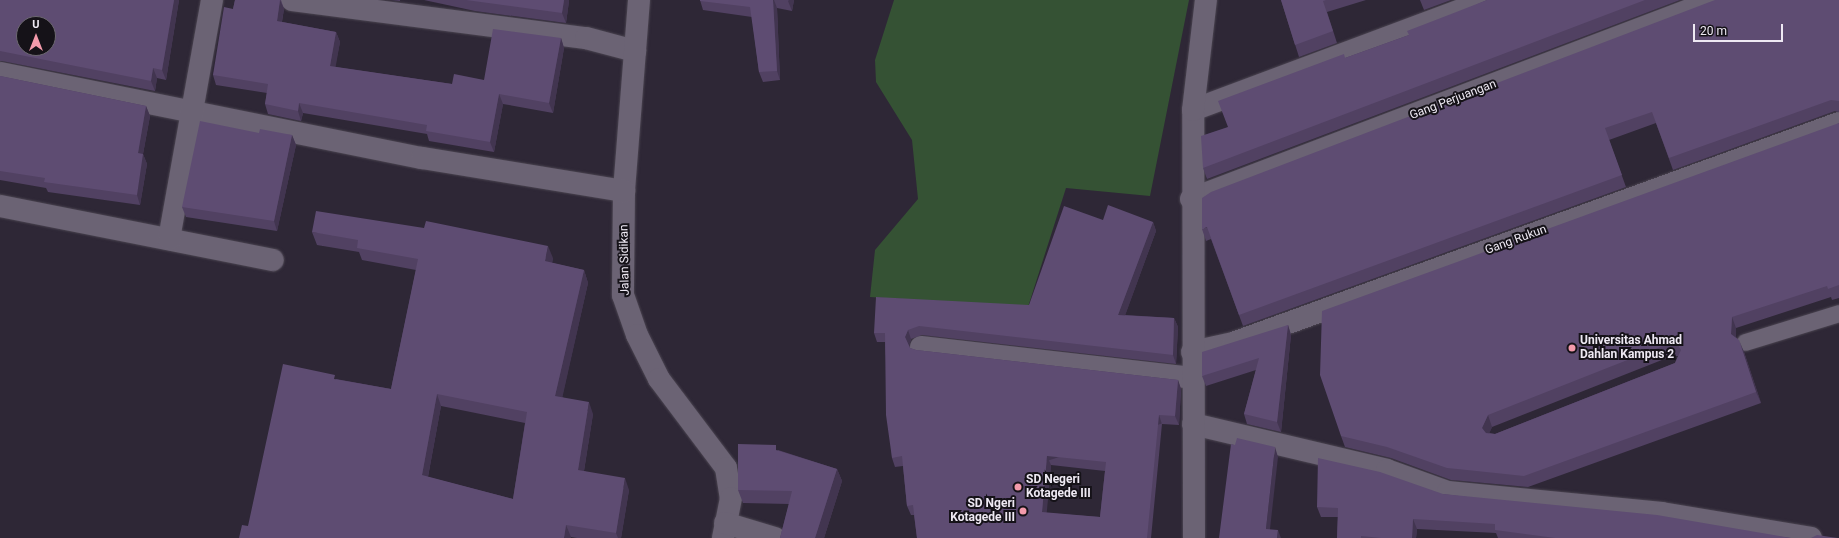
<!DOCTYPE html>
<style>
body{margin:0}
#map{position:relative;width:1839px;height:538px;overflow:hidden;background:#2e2736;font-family:Roboto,sans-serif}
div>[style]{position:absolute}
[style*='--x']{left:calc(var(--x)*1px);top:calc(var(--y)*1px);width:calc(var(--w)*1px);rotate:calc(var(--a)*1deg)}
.green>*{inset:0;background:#355234}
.roads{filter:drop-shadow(0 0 1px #4a4450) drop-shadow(0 0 1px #4a4450)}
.service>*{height:17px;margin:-8.5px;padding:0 8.5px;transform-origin:8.5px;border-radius:8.5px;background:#6b6374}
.minor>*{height:22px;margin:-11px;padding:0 11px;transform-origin:11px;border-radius:11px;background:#6b6374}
.wall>*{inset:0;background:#514162}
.shaded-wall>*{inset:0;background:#423550;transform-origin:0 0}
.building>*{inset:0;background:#5e4c72}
.dots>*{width:11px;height:11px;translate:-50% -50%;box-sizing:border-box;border:2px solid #151218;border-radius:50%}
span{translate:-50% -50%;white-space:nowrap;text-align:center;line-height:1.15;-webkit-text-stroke:4px #151218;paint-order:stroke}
.street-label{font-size:12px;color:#eee9f3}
.poi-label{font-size:12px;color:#eee9f3;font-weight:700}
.left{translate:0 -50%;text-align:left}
.right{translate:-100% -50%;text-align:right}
.north{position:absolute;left:16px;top:16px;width:40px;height:40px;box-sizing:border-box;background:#151218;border:1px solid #6c6870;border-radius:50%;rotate:0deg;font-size:11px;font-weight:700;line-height:16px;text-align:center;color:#eee9f3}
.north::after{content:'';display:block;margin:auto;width:14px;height:18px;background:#f39aab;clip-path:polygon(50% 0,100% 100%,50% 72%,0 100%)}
.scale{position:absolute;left:1693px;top:24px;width:90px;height:18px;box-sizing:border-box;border:2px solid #eee9f3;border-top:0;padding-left:5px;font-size:12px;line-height:14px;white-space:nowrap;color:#eee9f3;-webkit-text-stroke:3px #151218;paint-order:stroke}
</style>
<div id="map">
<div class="green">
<i style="clip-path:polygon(894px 0,1189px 0,1150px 196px,1066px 188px,1028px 307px,870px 297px,875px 250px,918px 199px,912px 140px,876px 82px,875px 60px)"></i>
</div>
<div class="roads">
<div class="service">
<i style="--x:1745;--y:342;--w:98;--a:-17.1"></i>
</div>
<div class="minor">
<i style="--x:292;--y:0;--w:296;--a:7.4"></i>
<i style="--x:586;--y:38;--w:51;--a:14.9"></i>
<i style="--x:639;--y:0;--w:192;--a:94.5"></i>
<i style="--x:624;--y:191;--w:104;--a:90.6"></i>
<i style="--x:623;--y:295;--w:42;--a:70.7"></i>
<i style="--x:637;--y:335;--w:49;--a:63.4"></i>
<i style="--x:659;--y:379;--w:111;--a:53"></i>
<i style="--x:726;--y:468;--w:30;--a:81"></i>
<i style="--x:731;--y:498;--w:41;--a:101.3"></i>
<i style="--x:0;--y:73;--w:430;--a:11.4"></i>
<i style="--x:422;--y:158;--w:205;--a:9.3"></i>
<i style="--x:1193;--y:110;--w:314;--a:-20.5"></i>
<i style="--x:1191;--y:199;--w:561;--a:-20.8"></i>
<i style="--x:0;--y:206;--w:278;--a:11.2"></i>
<i style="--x:169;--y:239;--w:243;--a:-79.8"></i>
<i style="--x:921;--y:347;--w:273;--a:6.5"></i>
<i style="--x:1192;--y:352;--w:42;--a:-12.4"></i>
<i style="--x:1233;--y:343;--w:645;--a:-19.95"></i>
<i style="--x:1193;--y:424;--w:199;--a:13.3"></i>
<i style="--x:1387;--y:470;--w:65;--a:19.8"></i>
<i style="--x:1448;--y:492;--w:215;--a:5.6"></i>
<i style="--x:1662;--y:513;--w:151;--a:9.5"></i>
<i style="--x:725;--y:523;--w:52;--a:16.7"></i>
<i style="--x:1194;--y:538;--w:428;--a:-90.1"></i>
<i style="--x:1193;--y:110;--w:111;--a:-83.3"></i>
</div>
</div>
<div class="wall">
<i style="clip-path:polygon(0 0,179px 0,166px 80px,157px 78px,155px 91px,2px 61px,0 61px)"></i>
<i style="clip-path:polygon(235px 0,281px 0,284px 9px,282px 22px,336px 32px,340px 42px,335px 67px,452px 84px,484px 80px,561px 38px,564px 48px,553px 113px,503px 104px,494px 152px,429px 141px,427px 134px,303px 113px,301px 121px,268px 114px,265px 104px,267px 93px,216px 85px,213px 75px,233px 9px)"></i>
<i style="clip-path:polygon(391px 0,400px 0,400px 1px)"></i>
<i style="clip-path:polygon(424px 0,569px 0,569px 1px,566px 23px,475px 11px)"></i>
<i style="clip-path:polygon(700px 0,794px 0,792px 11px,777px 8px,780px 80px,763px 82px,759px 72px,752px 17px,703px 10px)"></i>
<i style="clip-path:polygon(1281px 0,1366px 0,1327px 12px,1337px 43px,1299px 57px)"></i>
<i style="clip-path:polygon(1420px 0,1451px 0,1424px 10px)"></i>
<i style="clip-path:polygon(1487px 0,1680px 0,1207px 179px,1203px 168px,1228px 127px,1345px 58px,1409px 35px)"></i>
<i style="clip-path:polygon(1839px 0,1839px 112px,1835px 111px,1673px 170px,1656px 123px,1609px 140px,1626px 187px,1243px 326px,1211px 239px,1206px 241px,1202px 229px)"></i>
<i style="clip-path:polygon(0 76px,146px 106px,150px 116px,143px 154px,147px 164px,140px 205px,48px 192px,46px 188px,0 180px)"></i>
<i style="clip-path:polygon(evenodd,1839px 123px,1839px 298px,1832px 300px,1831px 297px,1736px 328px,1736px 337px,1744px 352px,1761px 403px,1528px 487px,1451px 480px,1391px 458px,1345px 447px,1341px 436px,1839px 123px,1672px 356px,1678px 356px,1675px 363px,1495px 434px,1489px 433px,1492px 427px,1672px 356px)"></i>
<i style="clip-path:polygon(259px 133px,292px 135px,296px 145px,277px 231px,186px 217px,182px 207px)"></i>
<i style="clip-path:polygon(evenodd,1103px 220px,1153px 222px,1156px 231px,1125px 315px,1174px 318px,1178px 327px,1176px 364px,922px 335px,911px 339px,909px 345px,910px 348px,916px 350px,1178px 380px,1181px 389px,1179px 425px,1162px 424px,1151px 538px,917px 538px,914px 515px,911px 515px,907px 506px,903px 466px,895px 467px,892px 458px,885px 342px,877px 342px,874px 333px,1029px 305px,1103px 220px,1051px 465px,1105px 471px,1100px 517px,1046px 513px,1051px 465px)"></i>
<i style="clip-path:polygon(evenodd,312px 232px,553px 258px,552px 263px,584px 270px,588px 283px,562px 397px,593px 414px,584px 471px,629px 490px,621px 538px,577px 538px,571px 537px,248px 526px,336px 379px,391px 389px,416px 270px,362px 260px,359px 252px,317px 245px,312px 232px,441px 406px,525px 423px,513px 499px,428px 477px,441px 406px)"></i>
<i style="clip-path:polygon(1288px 325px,1291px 335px,1281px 432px,1247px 424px,1244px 414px,1256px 370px,1206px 386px,1202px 376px)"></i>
<i style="clip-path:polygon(778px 450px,837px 469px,842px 481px,824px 538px,780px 538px,789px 504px,743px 503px,738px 490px)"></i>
<i style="clip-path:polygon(1443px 494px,1791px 538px,1498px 538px,1496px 533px,1417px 529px,1416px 538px,1337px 538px,1338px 517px,1321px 517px,1317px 507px)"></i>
</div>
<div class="shaded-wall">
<i style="clip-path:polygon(174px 0,179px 0,166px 80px,162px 70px)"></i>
<i style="clip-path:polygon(280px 0,284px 9px,280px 31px,277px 21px)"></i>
<i style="clip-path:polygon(564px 0,569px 0,569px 1px,566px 23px,562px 13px)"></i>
<i style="clip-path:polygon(773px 0,774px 0,777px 8px,780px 80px,777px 71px)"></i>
<i style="clip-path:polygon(789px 0,794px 0,792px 11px,788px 1px)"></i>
<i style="clip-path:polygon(336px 32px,340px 42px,334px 76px,330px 66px)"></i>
<i style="clip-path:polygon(561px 38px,564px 48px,553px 113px,549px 103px)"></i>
<i style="clip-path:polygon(153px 68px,157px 78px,155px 91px,151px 81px)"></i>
<i style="clip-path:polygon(499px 94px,503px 104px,494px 152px,490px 142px)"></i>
<i style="clip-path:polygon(299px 103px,303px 113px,301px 121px,298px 111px)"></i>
<i style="clip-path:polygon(146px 106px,150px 116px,143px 154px,147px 164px,140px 205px,137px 195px,138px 153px)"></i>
<i style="clip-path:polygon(292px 135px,296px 145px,277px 231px,274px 221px)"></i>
<i style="clip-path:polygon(1153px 222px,1156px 231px,1122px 324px,1118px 315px)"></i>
<i style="clip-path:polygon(548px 246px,553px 258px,550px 274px,545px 261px)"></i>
<i style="clip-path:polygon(584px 270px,588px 283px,560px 408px,555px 396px)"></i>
<i style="clip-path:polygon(1732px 317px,1736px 328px,1736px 345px,1731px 334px)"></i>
<i style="clip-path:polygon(1174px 318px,1178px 327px,1176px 364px,1173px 355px)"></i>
<i style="clip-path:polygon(1288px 325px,1291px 335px,1281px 432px,1277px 422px)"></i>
<i style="clip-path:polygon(908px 330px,911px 339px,909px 346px,905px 337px)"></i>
<i style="clip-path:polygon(1739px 340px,1744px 352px,1761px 403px,1756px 392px)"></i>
<i style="clip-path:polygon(1178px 380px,1181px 389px,1179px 425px,1175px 416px)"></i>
<i style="clip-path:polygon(437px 394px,441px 406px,426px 487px,422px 475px)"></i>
<i style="clip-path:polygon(589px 402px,593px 414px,582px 483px,578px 470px)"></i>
<i style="left:1159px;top:415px;width:9px;height:124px;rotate:72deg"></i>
<i style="clip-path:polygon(1488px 415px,1492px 427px,1487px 439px,1482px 428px)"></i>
<i style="clip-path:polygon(1275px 447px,1278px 457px,1269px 538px,1266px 529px)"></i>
<i style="clip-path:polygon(1047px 456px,1051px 465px,1046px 521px,1042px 512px)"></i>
<i style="clip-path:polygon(837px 469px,842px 481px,824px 538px,815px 538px)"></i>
<i style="clip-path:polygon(625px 478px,629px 490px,621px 538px,618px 538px,616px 533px)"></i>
<i style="clip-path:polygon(1413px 519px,1417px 529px,1416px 538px,1412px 538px)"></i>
<i style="clip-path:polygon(566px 525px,571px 537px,571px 538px,564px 538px)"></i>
<i style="clip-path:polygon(1278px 530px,1281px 538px,1277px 538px)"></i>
</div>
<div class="building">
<i style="clip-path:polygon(evenodd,0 0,174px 0,162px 70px,153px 68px,151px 81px,0 51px,0 0,24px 24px,48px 24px,48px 48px,24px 48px,24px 24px)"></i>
<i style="clip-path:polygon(235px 0,280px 0,277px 21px,336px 32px,330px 66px,452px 84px,454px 74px,484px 80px,493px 29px,561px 38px,549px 103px,499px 94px,490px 142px,426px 131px,427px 125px,299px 103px,298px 111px,265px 104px,268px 84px,213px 75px,224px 7px,233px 9px)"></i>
<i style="clip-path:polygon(466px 0,564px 0,562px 13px)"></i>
<i style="clip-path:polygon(700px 0,773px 0,777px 71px,759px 72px,750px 7px,700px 1px)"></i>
<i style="clip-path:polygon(1281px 0,1326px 0,1323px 1px,1333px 31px,1295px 45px)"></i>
<i style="clip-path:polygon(1487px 0,1645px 0,1203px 168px,1201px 136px,1228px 127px,1218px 101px,1344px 54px,1345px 58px,1409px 35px,1407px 31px)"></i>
<i style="clip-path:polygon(1715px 0,1839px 0,1839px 101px,1831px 100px,1669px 158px,1652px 112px,1605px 128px,1622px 175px,1239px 315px,1207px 227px,1202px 229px,1202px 198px,1211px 192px)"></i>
<i style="clip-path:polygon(0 76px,146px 106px,138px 153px,143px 154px,137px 195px,44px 182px,45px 178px,0 171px)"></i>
<i style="clip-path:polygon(200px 121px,259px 133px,260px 129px,292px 135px,274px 221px,182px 207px)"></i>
<i style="clip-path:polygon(evenodd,1839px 123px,1839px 285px,1828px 289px,1827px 286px,1732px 317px,1731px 334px,1739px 340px,1756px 392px,1524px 476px,1447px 468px,1387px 447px,1341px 436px,1320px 375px,1322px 311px,1839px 123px,1668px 344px,1678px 345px,1681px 350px,1675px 363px,1495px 434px,1486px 433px,1482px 428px,1488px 415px,1668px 344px)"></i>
<i style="clip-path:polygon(evenodd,1108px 205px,1153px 222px,1118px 315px,1174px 318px,1173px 355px,919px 326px,908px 330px,905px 337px,910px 348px,916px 350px,1178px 380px,1175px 416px,1159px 415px,1147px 538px,917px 538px,913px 505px,907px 506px,902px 456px,892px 458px,886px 415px,885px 333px,874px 333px,876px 297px,1029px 305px,1064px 206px,1103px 220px,1108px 205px,1047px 456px,1106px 462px,1100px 517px,1042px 512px,1047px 456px)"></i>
<i style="clip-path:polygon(evenodd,316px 211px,424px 228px,426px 221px,548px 246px,545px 261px,584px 270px,555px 396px,589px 402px,578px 470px,625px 478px,616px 533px,566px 525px,564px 538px,239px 538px,242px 525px,248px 526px,283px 364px,335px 375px,334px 379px,391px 389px,418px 259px,357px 248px,358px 240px,312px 232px,316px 211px,437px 394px,527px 412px,513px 499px,422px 475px,437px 394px)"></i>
<i style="clip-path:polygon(1288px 325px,1277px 422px,1244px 414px,1259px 358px,1202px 376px,1202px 352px)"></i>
<i style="clip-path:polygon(1237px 438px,1275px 447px,1266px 529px,1278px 530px,1277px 538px,1219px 538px,1231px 444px,1235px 445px)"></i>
<i style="clip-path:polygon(738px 444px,776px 445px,776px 450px,837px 469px,815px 538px,780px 538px,792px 491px,738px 490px)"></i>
<i style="clip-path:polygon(1318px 458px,1380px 472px,1443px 494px,1657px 515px,1791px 538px,1555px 538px,1495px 530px,1495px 524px,1413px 519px,1412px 538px,1381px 538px,1361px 536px,1361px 538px,1337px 538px,1338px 508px,1317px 507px)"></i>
<i style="clip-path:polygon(1817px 535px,1838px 538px,1811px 538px)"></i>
</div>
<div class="dots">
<i style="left:1572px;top:348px;background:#f39aab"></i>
<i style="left:1018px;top:487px;background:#f39aab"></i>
<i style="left:1023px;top:511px;background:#f39aab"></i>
</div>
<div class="street-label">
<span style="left:1453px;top:100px;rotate:-21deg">Gang Perjuangan</span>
<span style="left:1516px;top:240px;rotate:-20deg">Gang Rukun</span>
<span style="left:625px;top:260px;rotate:-91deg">Jalan Sidikan</span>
</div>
<div class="poi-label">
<span class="left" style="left:1580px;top:348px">Universitas Ahmad<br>Dahlan Kampus 2</span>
<span class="left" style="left:1026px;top:487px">SD Negeri<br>Kotagede III</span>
<span class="right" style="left:1015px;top:511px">SD Ngeri<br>Kotagede III</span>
</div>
<div class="north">U</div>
<div class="scale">20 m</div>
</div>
